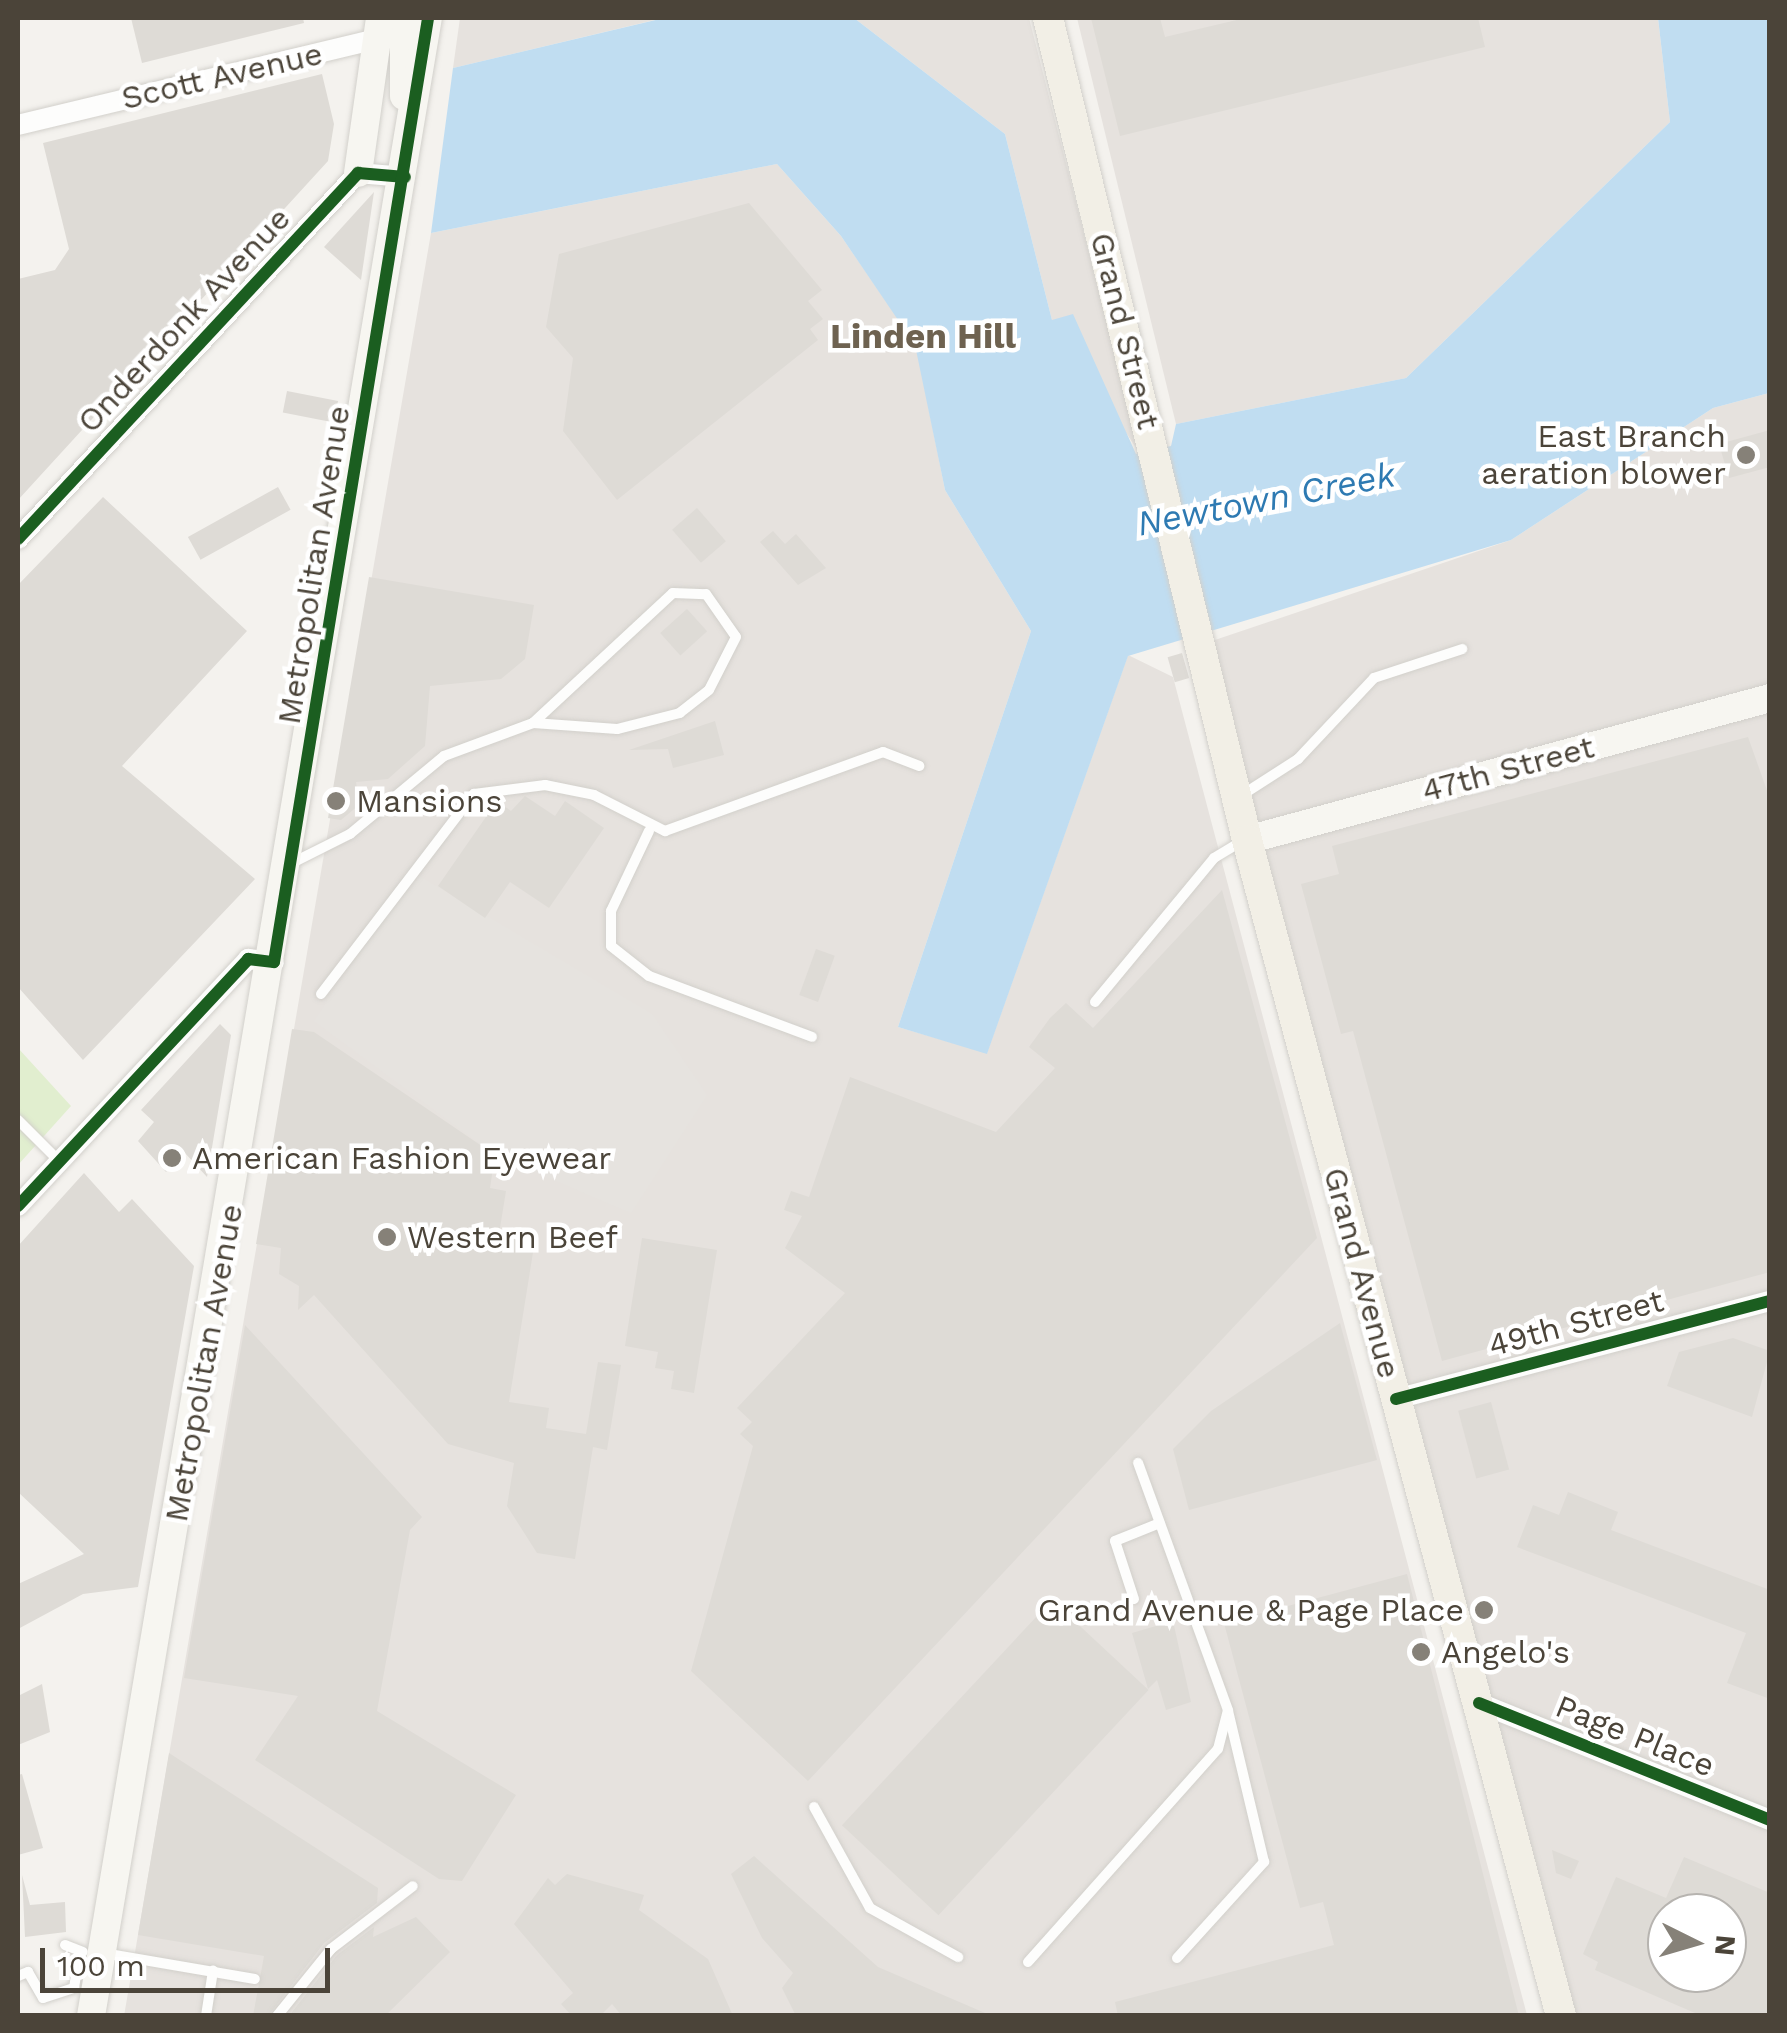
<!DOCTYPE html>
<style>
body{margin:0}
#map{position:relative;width:1787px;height:2033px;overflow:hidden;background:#f4f2ee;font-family:"Work Sans",sans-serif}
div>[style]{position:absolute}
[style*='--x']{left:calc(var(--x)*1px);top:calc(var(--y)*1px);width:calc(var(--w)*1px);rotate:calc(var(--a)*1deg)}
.industrial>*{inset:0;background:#e6e2de}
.green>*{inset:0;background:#e1eecf}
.parking>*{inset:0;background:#e6e3df}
.water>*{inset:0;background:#c0ddf1}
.building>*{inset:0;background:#dedbd6;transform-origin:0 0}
.roads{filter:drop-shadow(0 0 2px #d2d0cb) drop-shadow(0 0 2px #d2d0cb)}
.lane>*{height:10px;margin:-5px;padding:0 5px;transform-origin:5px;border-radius:5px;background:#fdfdfc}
.street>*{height:20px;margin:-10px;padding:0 10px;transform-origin:10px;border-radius:10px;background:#fdfdfc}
.secondary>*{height:28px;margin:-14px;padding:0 14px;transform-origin:14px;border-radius:14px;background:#f7f6f1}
.primary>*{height:30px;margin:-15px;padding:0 15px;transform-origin:15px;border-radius:15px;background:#f2efe6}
.cycleway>*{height:12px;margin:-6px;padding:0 6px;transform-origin:6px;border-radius:6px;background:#1b5e20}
.dots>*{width:28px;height:28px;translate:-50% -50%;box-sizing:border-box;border:5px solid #fff;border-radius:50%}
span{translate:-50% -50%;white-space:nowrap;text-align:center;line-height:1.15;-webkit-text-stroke:9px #fff;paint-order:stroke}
.street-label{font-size:32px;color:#4b4439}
.poi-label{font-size:32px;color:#4b4439}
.right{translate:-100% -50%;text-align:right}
.left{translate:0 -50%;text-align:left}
.neighbourhood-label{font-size:35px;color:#6e6250;font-weight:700}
.water-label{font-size:35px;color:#2e7ab2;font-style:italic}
.frame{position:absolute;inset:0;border:20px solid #4b4439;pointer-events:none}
.north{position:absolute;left:1647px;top:1893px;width:100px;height:100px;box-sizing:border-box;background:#fff;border:2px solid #b7b4b0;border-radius:50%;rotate:95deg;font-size:28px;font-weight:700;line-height:40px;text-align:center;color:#4b4439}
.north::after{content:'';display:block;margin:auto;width:35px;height:45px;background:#868178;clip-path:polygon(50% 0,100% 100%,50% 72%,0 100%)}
.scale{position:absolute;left:40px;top:1948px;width:290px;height:45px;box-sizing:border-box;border:5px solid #4b4439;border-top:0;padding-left:12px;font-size:30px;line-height:35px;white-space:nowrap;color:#4b4439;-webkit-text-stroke:8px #fff;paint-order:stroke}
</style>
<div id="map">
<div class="industrial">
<i style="clip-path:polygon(460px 18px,663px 18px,453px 68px)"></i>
<i style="clip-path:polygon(854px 18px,1029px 18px,1140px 454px,1052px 320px,1005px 134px)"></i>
<i style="clip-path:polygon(1077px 18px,1658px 18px,1670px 122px,1406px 378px,1176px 424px)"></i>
<i style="clip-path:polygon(777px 164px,841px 236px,916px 345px,945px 490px,1031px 631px,898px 1027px,987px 1053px,1128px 655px,1173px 677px,1527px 2015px,124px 2016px,431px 233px)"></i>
<i style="clip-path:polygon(evenodd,1769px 393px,1769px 2015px,1562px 2015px,1203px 644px,1511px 540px,1713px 408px,1769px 393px,1667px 1913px,1727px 1913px,1727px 1973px,1667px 1973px,1667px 1913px)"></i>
</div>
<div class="green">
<i style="clip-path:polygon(18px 1048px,71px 1106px,18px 1165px)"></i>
</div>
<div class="parking">
<i style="clip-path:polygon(414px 873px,652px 1014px,707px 1095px,631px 1213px,495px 1155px,314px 1021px)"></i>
</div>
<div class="water">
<i style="clip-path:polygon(664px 18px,854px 18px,1005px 134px,1052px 320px,1073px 314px,1136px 454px,1171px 446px,1176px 424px,1406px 378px,1670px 122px,1658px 18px,1769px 18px,1769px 393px,1713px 408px,1511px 540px,1128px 656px,987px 1054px,898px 1027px,1031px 631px,945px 490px,915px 345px,841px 236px,777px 164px,431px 233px,453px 68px)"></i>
</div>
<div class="building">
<i style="clip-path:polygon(131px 18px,303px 18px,304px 23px,142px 63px)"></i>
<i style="clip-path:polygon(1091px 18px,1160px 18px,1165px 37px,1245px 18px,1478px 18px,1485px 47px,1120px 136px)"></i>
<i style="clip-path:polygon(322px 74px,334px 124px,328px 161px,18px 500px,18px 279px,55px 270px,69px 249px,43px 143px)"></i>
<i style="clip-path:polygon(374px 192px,361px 280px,324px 247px)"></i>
<i style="clip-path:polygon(749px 203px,822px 290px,808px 301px,823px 319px,810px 329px,818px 340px,617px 500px,563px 431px,573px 358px,546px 327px,559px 254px)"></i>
<i style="left:287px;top:391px;width:52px;height:22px;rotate:11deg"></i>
<i style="clip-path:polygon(1770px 430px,1770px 467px,1729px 478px,1719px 444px)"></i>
<i style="left:278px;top:487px;width:26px;height:103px;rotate:61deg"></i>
<i style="clip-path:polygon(103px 497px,247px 631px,122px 766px,255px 879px,83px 1060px,18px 987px,18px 585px)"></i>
<i style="left:697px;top:508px;width:44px;height:33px;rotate:49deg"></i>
<i style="clip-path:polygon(773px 531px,785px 544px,796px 534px,826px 568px,798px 585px,760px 542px)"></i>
<i style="clip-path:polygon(369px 577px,534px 605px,525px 659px,501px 679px,430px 686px,425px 746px,388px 779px,356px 782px,359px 805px,341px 820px,328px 818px)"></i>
<i style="left:687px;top:609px;width:30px;height:36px;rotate:48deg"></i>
<i style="left:1182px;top:653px;width:26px;height:15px;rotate:74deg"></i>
<i style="clip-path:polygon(715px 721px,724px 755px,673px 768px,668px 749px,629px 750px)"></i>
<i style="clip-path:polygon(1748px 737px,1770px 799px,1770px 1272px,1442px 1361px,1353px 1031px,1341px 1034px,1301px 884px,1339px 874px,1332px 846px)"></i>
<i style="clip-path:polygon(525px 796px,555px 816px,565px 801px,604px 828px,549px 908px,510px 882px,485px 918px,438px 886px,497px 801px,511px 811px)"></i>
<i style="clip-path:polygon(1222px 890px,1317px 1238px,808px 1781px,691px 1671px,753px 1446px,740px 1434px,752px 1422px,737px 1408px,845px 1293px,785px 1248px,802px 1216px,784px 1210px,791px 1191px,809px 1197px,850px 1077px,996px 1132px,1055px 1068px,1029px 1047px,1050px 1018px,1066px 1003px,1093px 1028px)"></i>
<i style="left:816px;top:949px;width:20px;height:49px;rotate:20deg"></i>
<i style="clip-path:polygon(220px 1024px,231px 1035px,207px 1177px,184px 1152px,166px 1172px,138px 1141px,154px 1122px,141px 1110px)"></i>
<i style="clip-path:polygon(292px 1029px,314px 1032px,495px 1155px,490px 1188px,506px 1191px,499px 1234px,535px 1240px,509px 1402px,549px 1408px,546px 1428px,586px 1434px,598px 1362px,621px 1365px,607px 1450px,593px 1447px,575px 1559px,537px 1553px,507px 1506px,514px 1463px,448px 1444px,314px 1295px,298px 1310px,299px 1286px,279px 1274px,281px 1248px,256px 1244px)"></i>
<i style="clip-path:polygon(84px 1173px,119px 1212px,132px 1199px,194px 1266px,138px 1587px,83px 1594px,18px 1629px,18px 1584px,84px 1554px,18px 1492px,18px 1246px)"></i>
<i style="clip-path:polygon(642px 1238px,717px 1250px,694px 1393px,671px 1389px,674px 1371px,655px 1368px,658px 1352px,625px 1346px)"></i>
<i style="clip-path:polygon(1340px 1323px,1377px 1460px,1189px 1510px,1173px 1449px,1211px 1411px)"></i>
<i style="clip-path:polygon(245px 1325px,422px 1517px,410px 1530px,377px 1711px,516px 1795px,462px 1881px,439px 1879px,255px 1760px,298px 1696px,184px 1678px)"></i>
<i style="clip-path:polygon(1733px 1338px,1770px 1351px,1752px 1417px,1667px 1386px,1679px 1352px)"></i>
<i style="left:1491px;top:1402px;width:70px;height:34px;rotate:75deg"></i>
<i style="clip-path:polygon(1568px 1492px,1618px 1512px,1611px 1530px,1770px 1590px,1770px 1699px,1727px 1683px,1746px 1633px,1517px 1547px,1533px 1505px,1559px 1515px)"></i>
<i style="clip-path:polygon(1407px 1574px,1519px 2016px,1118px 2016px,1115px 2002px,1334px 1945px,1323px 1902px,1300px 1908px,1224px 1623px)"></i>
<i style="left:1052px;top:1600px;width:132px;height:308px;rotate:43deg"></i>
<i style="clip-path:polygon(1173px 1621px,1191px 1702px,1166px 1710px,1157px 1680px,1148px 1689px,1132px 1633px)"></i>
<i style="clip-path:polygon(42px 1684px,50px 1732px,18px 1745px,18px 1696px)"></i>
<i style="clip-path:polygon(169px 1753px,378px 1888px,377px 1903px,324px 1943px,268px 2016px,253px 2016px,264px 1956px,138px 1935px)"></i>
<i style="clip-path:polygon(22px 1774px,43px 1848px,18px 1855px,18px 1775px)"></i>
<i style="clip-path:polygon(1552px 1850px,1579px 1861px,1571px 1879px,1556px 1873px)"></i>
<i style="clip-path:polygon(754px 1856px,878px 1967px,992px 2016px,796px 2016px,782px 1988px,793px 1973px,762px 1938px,731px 1874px)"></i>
<i style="clip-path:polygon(evenodd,1684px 1857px,1770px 1893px,1770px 2016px,1702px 2016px,1595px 1970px,1598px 1962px,1583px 1954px,1616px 1877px,1666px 1898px,1684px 1857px,1667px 1913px,1727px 1913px,1727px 1973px,1667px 1973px,1667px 1913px)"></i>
<i style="clip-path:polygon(567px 1874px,644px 1895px,639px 1910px,708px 1959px,733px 2016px,622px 2016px,612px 2004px,600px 2016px,572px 2016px,561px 2004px,573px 1993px,514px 1924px,548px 1878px,555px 1885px)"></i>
<i style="clip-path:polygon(22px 1875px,30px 1905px,65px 1902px,66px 1932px,25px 1937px)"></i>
<i style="clip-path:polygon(416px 1917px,450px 1952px,385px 2016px,289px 2016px,337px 1955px,374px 1927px,373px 1937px)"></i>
</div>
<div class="roads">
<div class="lane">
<i style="--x:1242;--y:795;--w:67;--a:-32.7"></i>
<i style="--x:1298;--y:759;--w:111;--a:-46.8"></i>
<i style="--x:1374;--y:678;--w:93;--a:-18.2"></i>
<i style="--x:649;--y:831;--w:89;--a:115.4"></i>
<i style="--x:611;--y:911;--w:35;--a:90"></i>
<i style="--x:611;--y:946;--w:48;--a:38.3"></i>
<i style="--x:649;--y:976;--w:174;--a:20.5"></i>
<i style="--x:292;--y:863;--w:65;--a:-26.6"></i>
<i style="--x:350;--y:834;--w:122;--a:-39.7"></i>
<i style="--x:444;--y:756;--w:95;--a:-20.3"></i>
<i style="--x:533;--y:723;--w:191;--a:-42.9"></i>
<i style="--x:673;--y:593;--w:33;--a:2"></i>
<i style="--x:706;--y:594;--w:52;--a:55.1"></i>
<i style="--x:736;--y:637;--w:59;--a:117"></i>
<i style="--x:709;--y:690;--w:37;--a:142"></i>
<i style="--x:680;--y:713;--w:65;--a:165.7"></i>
<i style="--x:617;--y:729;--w:84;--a:-175.9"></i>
<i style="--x:321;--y:994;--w:252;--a:-52.6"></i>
<i style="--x:474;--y:794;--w:72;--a:-7.2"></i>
<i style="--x:545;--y:785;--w:50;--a:11.5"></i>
<i style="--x:594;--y:795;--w:80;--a:26.9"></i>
<i style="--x:665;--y:831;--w:232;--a:-19.9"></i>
<i style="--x:883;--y:752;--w:39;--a:21"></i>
<i style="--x:1095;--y:1002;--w:187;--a:-50.4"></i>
<i style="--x:1214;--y:858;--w:31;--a:-31"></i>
<i style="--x:18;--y:1120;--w:58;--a:45"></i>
<i style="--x:1134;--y:1599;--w:61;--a:-108.1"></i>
<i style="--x:1115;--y:1541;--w:48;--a:-21.8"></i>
<i style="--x:814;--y:1807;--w:115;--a:61"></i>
<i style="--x:870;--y:1908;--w:101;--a:29.1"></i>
<i style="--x:65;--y:1945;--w:19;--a:21"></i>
<i style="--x:103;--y:1953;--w:154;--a:9.7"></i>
<i style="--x:1177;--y:1958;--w:130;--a:-47.8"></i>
<i style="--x:1264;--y:1862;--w:155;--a:-103.4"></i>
<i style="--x:1028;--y:1962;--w:285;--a:-48.3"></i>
<i style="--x:1218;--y:1749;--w:40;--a:-75.6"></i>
<i style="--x:1228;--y:1710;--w:263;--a:-110"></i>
<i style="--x:18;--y:1976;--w:11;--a:-22"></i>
<i style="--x:28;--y:1972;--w:30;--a:60"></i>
<i style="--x:43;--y:1998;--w:33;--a:-18"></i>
<i style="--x:74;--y:1988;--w:36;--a:-81"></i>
<i style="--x:206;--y:2016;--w:46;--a:-81.2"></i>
<i style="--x:277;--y:2016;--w:86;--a:-51.1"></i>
<i style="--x:331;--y:1949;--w:103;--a:-37.5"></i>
</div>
<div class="street">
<i style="--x:18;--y:125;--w:377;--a:-13.5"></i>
<i style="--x:18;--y:539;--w:500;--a:-47.1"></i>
<i style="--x:358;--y:173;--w:47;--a:4.9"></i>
<i style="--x:18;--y:1206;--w:338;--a:-47"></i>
<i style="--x:248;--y:959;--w:26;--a:7"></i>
<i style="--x:1396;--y:1399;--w:387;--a:-14.7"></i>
<i style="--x:1479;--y:1703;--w:314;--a:21.9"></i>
</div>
<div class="secondary">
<i style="--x:404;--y:96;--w:78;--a:-90"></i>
<i style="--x:358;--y:173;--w:157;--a:-81.9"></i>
<i style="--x:1247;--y:840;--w:542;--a:-15.19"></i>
<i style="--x:91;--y:2016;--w:2026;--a:-80.43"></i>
</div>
<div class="primary">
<i style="--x:1048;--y:18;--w:846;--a:76.39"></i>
<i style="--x:1247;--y:840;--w:1217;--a:75.05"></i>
</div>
</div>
<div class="cycleway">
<i style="--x:18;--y:539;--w:500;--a:-47.1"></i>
<i style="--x:358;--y:173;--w:47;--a:4.9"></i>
<i style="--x:18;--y:1206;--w:338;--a:-47"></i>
<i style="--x:248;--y:959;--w:26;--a:7"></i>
<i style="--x:274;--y:962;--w:956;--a:-80.73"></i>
<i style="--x:1396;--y:1399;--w:387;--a:-14.7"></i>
<i style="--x:1479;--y:1703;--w:314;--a:21.9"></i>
</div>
<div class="dots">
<i style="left:1746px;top:455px;background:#868178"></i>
<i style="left:336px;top:801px;background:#868178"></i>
<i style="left:172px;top:1158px;background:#868178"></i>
<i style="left:387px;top:1237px;background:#868178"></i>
<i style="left:1484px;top:1610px;background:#868178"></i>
<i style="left:1421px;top:1652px;background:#868178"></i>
</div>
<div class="street-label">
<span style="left:222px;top:76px;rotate:-13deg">Scott Avenue</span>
<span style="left:184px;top:320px;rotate:-47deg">Onderdonk Avenue</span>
<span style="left:1125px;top:331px;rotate:76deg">Grand Street</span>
<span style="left:314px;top:565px;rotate:-81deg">Metropolitan Avenue</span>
<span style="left:1508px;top:769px;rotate:-15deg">47th Street</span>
<span style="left:1362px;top:1273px;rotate:75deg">Grand Avenue</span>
<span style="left:1576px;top:1323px;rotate:-15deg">49th Street</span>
<span style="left:204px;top:1363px;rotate:-80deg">Metropolitan Avenue</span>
<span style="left:1635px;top:1736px;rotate:22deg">Page Place</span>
</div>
<div class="poi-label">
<span class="right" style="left:1726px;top:455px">East Branch<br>aeration blower</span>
<span class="left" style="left:356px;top:801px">Mansions</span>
<span class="left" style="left:192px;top:1158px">American Fashion Eyewear</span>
<span class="left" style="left:407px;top:1237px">Western Beef</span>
<span class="right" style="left:1464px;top:1610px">Grand Avenue &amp; Page Place</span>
<span class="left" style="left:1441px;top:1652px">Angelo's</span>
</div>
<div class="neighbourhood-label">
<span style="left:923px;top:336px">Linden Hill</span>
</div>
<div class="water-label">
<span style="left:1266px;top:499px;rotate:-11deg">Newtown Creek</span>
</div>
<div class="frame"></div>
<div class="north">N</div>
<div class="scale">100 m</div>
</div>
